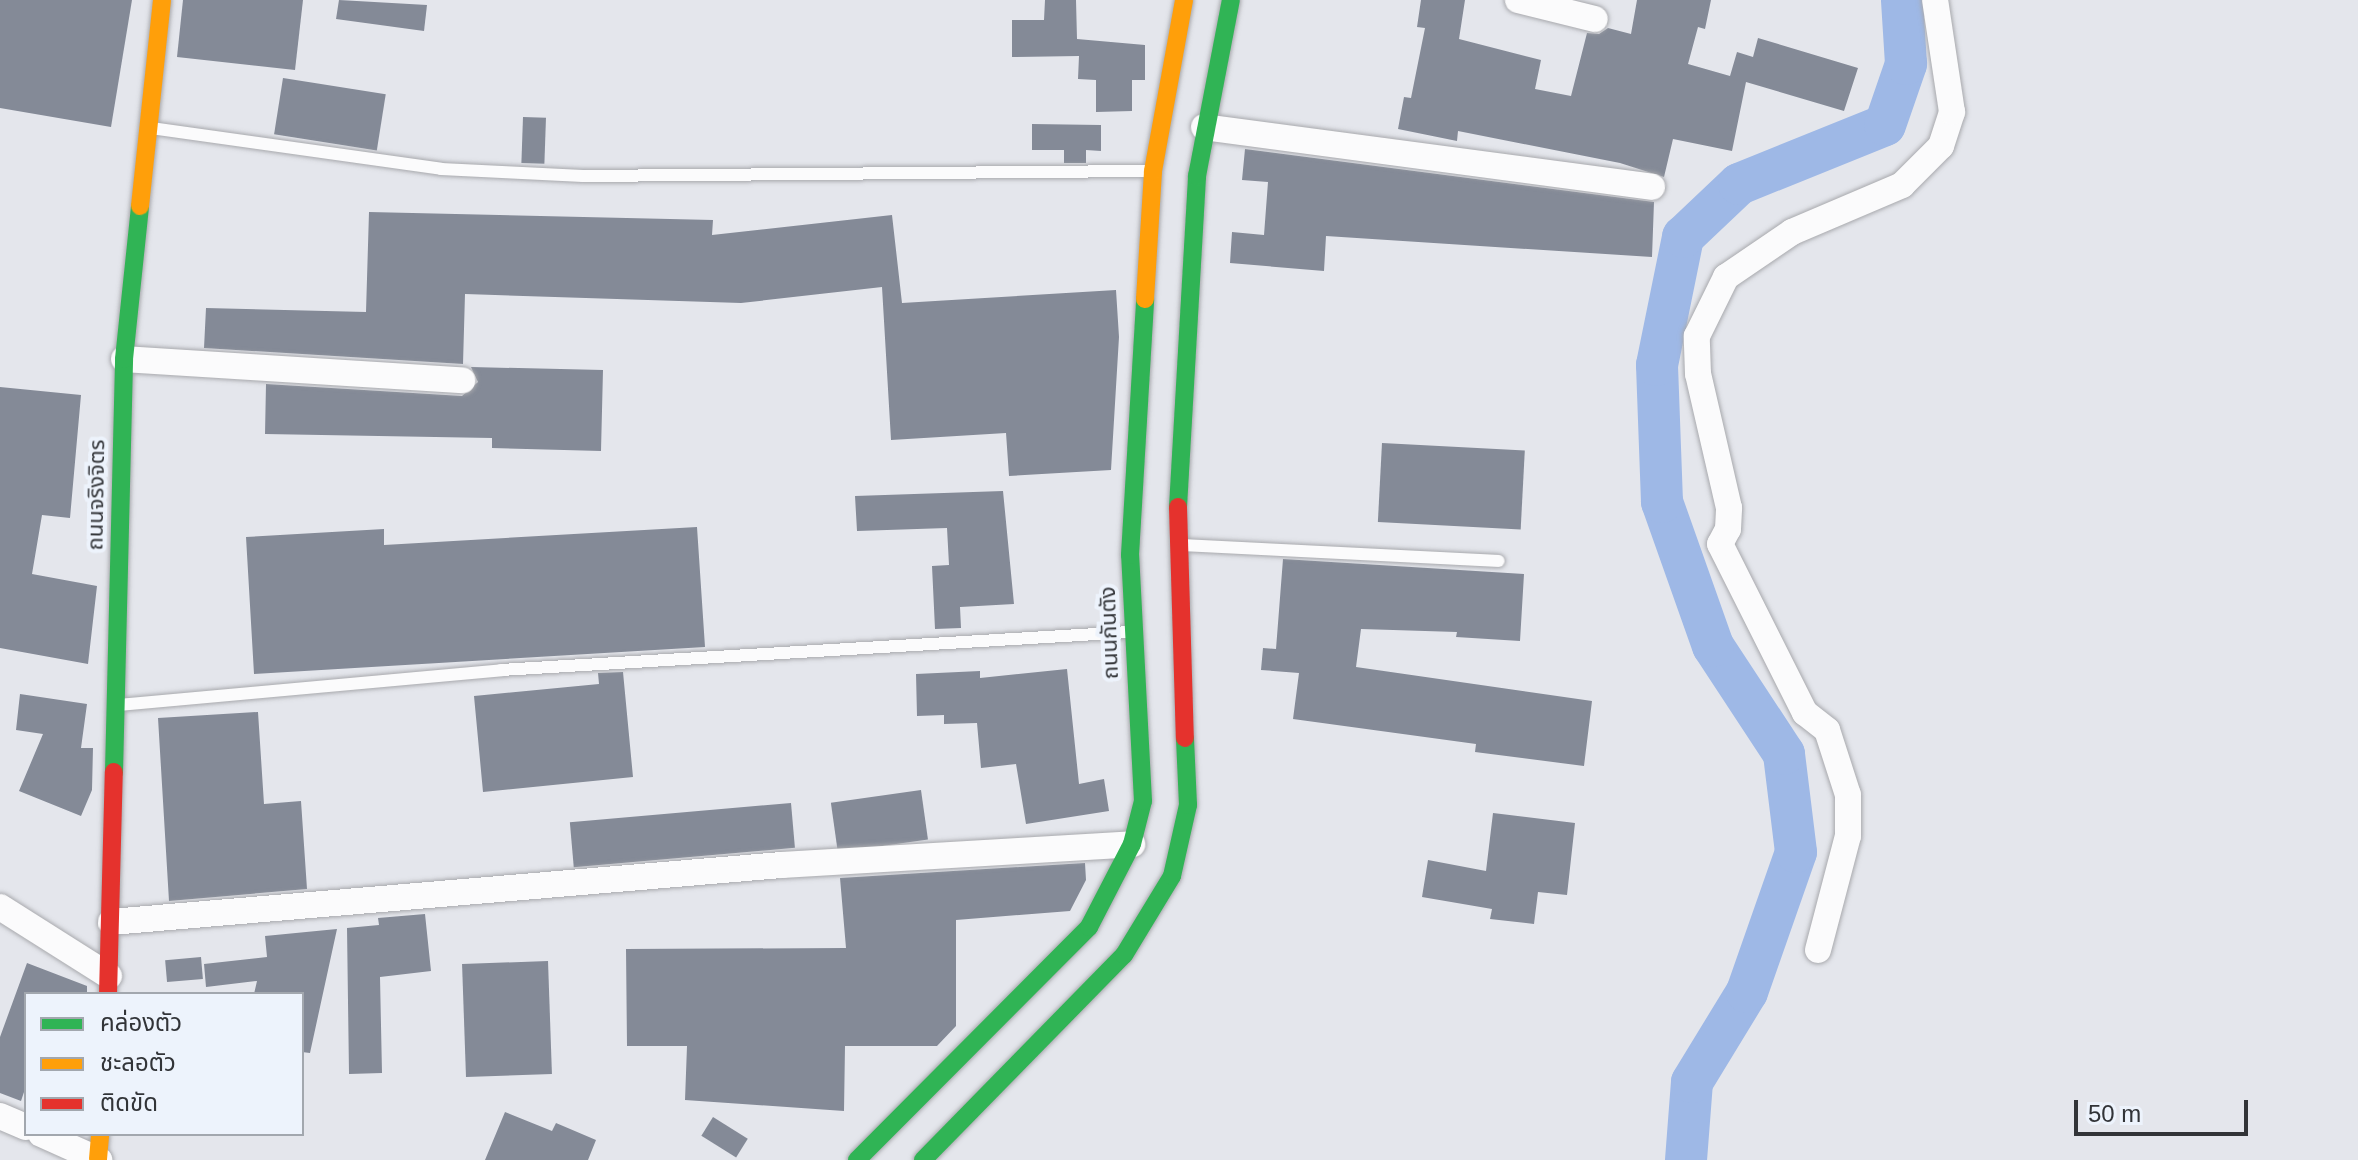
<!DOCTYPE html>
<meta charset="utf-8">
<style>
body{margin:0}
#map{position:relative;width:2358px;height:1160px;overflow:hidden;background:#e4e6ec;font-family:Helvetica,"Noto Sans Thai",sans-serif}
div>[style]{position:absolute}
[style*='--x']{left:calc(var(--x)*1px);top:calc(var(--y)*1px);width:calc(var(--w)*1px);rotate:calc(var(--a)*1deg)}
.river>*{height:42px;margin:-21px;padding:0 21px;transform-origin:21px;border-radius:21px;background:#9eb8e6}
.building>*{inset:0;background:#848a97;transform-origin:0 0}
.roads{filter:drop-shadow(0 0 2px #a8a9ad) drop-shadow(0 0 2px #a8a9ad)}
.lane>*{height:12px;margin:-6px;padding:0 6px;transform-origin:6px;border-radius:6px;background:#fbfbfc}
.street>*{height:26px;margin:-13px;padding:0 13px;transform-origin:13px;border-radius:13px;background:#fbfbfc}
.fast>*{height:18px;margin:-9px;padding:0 9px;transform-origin:9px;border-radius:9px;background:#30b455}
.slow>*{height:18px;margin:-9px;padding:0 9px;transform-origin:9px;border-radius:9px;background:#ff9f0a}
.jam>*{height:18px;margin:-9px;padding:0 9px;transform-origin:9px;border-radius:9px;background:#e5322d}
span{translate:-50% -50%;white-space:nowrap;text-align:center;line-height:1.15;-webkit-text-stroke:8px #edf3fc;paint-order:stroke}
.street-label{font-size:22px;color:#323438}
.legend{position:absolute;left:24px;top:992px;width:280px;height:144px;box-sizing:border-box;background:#edf3fc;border:2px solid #a2a7ae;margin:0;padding:10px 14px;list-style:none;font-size:24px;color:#323438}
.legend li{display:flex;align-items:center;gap:16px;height:40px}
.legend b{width:40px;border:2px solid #a2a7ae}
.scale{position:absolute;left:2074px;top:1100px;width:174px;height:36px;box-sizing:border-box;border:4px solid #323438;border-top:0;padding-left:10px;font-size:24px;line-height:28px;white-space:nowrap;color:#323438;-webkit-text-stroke:6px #edf3fc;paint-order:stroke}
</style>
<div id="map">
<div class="river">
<i style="--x:1686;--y:1160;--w:78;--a:-85.6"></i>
<i style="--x:1692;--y:1082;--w:105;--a:-58.6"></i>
<i style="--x:1747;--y:992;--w:148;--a:-70.7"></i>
<i style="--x:1796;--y:852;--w:99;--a:-97"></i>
<i style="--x:1784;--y:754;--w:129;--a:-123.3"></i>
<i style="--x:1713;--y:646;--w:153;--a:-109.5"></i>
<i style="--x:1662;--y:502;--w:137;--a:-92.1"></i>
<i style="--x:1657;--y:365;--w:131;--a:-78.5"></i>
<i style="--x:1683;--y:237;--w:77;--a:-43.4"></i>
<i style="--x:1739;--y:184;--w:157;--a:-22"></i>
<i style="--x:1885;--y:125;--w:65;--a:-71"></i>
<i style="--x:1906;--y:64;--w:64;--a:-93.6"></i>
</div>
<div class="building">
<i style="clip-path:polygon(0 0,132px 0,111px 127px,0 108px)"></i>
<i style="clip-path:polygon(183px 0,303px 0,295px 70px,177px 57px)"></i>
<i style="clip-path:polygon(339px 0,427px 5px,424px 31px,336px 19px)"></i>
<i style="clip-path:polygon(1045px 0,1076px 0,1077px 39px,1145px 45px,1145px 80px,1132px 80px,1132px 111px,1096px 112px,1096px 80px,1078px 79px,1079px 56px,1012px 57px,1012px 20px,1044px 20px)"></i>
<i style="clip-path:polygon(1421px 0,1465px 0,1459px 39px,1541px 60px,1535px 89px,1571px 96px,1587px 33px,1599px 34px,1608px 28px,1631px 34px,1637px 0,1711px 0,1705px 29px,1698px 27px,1688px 64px,1730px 76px,1737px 52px,1753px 57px,1758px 38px,1858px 68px,1844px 111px,1746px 82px,1732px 151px,1673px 139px,1664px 177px,1620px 163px,1458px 131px,1457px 141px,1398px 129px,1404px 97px,1411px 98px,1425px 28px,1417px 27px)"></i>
<i style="left:283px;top:78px;width:104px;height:57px;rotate:9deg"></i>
<i style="left:523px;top:117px;width:23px;height:46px;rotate:2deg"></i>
<i style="clip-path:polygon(1032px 124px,1101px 125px,1101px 151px,1086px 150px,1086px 163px,1064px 163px,1064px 150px,1032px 150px)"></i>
<i style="clip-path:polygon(1245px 149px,1654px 202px,1652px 257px,1326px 236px,1324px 271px,1230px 263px,1232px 232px,1264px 235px,1268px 182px,1242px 180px)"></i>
<i style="clip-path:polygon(369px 212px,713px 220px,712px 235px,892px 215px,902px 303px,1116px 290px,1119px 337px,1111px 470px,1009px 476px,1006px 433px,891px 440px,882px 287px,741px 303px,465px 294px,463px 364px,204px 348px,206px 308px,366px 312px)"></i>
<i style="clip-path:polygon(471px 367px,603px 370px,601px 451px,492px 448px,492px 438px,265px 434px,266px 384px,462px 396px,478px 382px)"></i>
<i style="clip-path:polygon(0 387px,81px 395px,70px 518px,42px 515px,32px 574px,97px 586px,88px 664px,0 648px)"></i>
<i style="left:1382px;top:443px;width:143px;height:79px;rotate:3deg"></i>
<i style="clip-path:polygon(1003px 491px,1014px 604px,960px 607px,961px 628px,935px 629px,932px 566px,949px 565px,947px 528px,857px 531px,855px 496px)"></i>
<i style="clip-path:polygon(697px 527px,705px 647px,254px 674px,246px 537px,384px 529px,384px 545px)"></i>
<i style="clip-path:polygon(1283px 559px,1524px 574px,1520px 641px,1456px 637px,1457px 632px,1361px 629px,1356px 667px,1592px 701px,1584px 766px,1475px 752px,1476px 744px,1293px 719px,1299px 673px,1261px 670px,1263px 648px,1276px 649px)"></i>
<i style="clip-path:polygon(1067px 669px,1079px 784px,1104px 779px,1109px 811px,1026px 824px,1016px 764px,981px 768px,977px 723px,944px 724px,944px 715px,917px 716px,916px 674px,980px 671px,980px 678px)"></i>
<i style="clip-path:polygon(623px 672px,633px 777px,483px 792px,474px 696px,599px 684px,598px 673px)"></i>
<i style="clip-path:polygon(20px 694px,87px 704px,81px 748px,93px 748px,92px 790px,81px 816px,19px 791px,43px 734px,16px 730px)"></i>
<i style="clip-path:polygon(258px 712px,264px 804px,301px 801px,307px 889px,169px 901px,158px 718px)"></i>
<i style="left:921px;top:790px;width:50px;height:91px;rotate:82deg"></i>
<i style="left:791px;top:803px;width:45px;height:222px;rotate:85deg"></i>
<i style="clip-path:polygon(1493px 813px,1575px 823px,1567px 895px,1538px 892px,1534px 924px,1490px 919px,1492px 909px,1422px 897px,1428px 860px,1486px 871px)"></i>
<i style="clip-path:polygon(1085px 863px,1086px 880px,1070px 911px,956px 920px,956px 1026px,937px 1046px,845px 1046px,844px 1111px,685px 1100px,687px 1046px,627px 1046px,626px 949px,846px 948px,840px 878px)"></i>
<i style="clip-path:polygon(425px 914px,431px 971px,380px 977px,382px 1073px,349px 1074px,347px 928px,379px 925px,378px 918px)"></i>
<i style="clip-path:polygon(337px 929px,310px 1053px,302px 1052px,302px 994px,254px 994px,257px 981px,206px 987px,204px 964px,267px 957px,265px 936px)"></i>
<i style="left:201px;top:957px;width:22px;height:36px;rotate:85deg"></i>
<i style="left:548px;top:961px;width:113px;height:86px;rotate:88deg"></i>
<i style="clip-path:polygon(27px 963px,87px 986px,87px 994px,26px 994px,26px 1086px,21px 1101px,0 1093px,0 1037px)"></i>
<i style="clip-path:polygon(505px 1112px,552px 1131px,556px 1123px,596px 1140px,588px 1160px,485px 1160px)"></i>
<i style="left:713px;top:1117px;width:41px;height:22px;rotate:32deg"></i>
</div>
<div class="roads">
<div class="lane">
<i style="--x:151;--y:128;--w:293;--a:8"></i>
<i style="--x:441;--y:169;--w:142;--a:2.8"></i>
<i style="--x:583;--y:176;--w:563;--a:-0.51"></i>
<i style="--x:1183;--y:545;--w:316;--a:2.9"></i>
<i style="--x:119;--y:705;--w:384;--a:-5.2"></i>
<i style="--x:501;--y:670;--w:630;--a:-3.46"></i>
</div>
<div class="street">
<i style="--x:1518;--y:0;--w:79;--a:13.9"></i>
<i style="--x:1204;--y:127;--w:452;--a:7.6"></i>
<i style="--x:124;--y:359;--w:339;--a:3.6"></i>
<i style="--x:0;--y:907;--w:129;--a:32.3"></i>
<i style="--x:111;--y:922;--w:673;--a:-4.86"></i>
<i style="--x:782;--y:865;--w:351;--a:-3.4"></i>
<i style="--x:1818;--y:950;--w:118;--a:-75.3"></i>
<i style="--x:1848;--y:836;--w:41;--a:-90"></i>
<i style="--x:1848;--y:795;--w:68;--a:-107.9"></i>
<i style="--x:1827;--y:730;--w:28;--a:-142"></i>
<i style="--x:1805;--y:713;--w:189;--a:-116.7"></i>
<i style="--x:1720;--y:544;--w:17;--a:-62"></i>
<i style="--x:1728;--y:529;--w:21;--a:-87"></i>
<i style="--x:1729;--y:508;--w:138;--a:-103"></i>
<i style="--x:1698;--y:374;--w:38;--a:-92"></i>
<i style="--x:1697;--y:336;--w:66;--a:-63.8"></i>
<i style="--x:1726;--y:277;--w:80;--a:-34.3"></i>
<i style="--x:1792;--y:232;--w:120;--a:-23.1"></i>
<i style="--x:1902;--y:185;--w:55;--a:-45"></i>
<i style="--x:1941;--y:146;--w:36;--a:-72"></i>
<i style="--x:1952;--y:112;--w:113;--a:-98.6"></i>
<i style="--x:0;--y:1116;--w:28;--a:23"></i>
<i style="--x:41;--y:1134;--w:64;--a:24.1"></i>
</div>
<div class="fast">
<i style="--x:1178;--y:507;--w:332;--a:-86.7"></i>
<i style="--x:1197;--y:176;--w:179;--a:-79.1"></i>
<i style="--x:114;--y:772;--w:413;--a:-88.6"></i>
<i style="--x:124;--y:359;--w:154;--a:-84"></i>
<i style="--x:857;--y:1160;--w:329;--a:-45.1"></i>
<i style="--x:1089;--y:927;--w:93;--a:-62.6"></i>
<i style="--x:1132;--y:844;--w:44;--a:-75.7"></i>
<i style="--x:1143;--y:801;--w:246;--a:-93"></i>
<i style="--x:1130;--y:555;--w:256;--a:-86.6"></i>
<i style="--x:923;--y:1160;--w:287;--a:-45.6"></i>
<i style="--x:1124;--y:955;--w:92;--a:-58.7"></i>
<i style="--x:1172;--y:876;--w:73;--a:-77.3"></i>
<i style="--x:1188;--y:805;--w:67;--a:-92.6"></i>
</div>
<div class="slow">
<i style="--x:140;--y:206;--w:207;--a:-83.9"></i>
<i style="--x:1145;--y:299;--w:128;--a:-86.4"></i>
<i style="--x:1153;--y:171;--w:174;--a:-79.7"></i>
<i style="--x:98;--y:1159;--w:25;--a:-85"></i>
</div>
<div class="jam">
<i style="--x:1178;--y:507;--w:231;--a:88.3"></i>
<i style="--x:108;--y:994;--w:222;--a:-88.5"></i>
</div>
</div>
<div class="street-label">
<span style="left:96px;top:495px;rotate:-89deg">ถนนจริงจิตร</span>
<span style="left:1109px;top:633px;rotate:-92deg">ถนนกันตัง</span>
</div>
<ul class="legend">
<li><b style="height:10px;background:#30b455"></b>คล่องตัว</li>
<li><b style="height:10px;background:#ff9f0a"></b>ชะลอตัว</li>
<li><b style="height:10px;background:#e5322d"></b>ติดขัด</li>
</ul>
<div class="scale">50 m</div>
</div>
